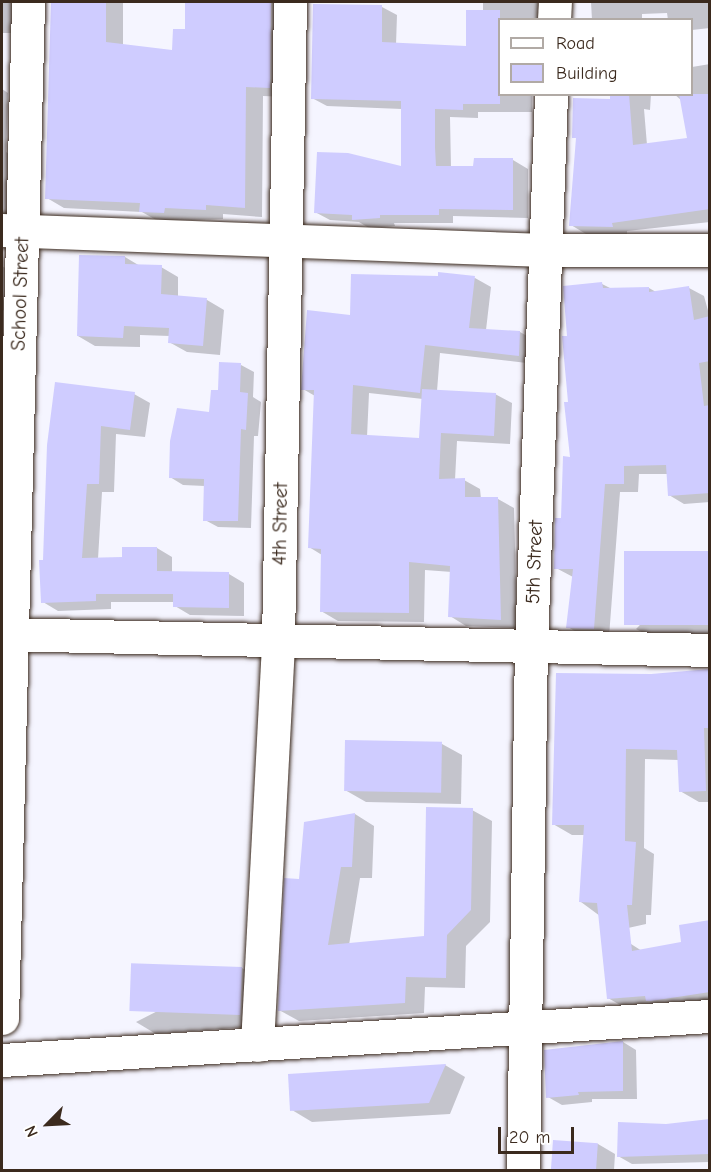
<!DOCTYPE html>
<style>
body{margin:0}
#map{position:relative;width:711px;height:1172px;overflow:hidden;background:#f5f5ff;font-family:"Comic Neue",sans-serif}
div>[style]{position:absolute}
[style*='--x']{left:calc(var(--x)*1px);top:calc(var(--y)*1px);width:calc(var(--w)*1px);rotate:calc(var(--a)*1deg)}
.shadow>*{inset:0;background:#0003;transform-origin:0 0}
.building>*{inset:0;background:#cfccff;transform-origin:0 0}
.roads{filter:drop-shadow(0 0 2px #3b2a1e) drop-shadow(0 0 2px #3b2a1e)}
.minor>*{height:33px;margin:-16.5px;padding:0 16.5px;transform-origin:16.5px;border-radius:16.5px;background:#fff}
.major>*{height:33px;margin:-16.5px;padding:0 16.5px;transform-origin:16.5px;border-radius:16.5px;background:#fff}
span{translate:-50% -50%;white-space:nowrap;text-align:center;line-height:1.15;-webkit-text-stroke:5px #fff;paint-order:stroke}
.street-label{font-size:20px;color:#3b2a1e}
.frame{position:absolute;inset:0;border:3px solid #3b2a1e;pointer-events:none}
.legend{position:absolute;left:498px;top:18px;width:195px;height:78px;box-sizing:border-box;background:#fff;border:2px solid #b1aaa5;margin:0;padding:8px 10px;list-style:none;font-size:18px;color:#3b2a1e}
.legend li{display:flex;align-items:center;gap:12px;height:30px}
.legend b{width:30px;border:2px solid #b1aaa5}
.north{position:absolute;left:18px;top:1094px;width:60px;height:60px;-webkit-text-stroke:4px #fff;paint-order:stroke;rotate:246deg;font-size:16px;font-weight:700;line-height:24px;text-align:center;color:#3b2a1e}
.north::after{content:'';display:block;margin:auto;width:21px;height:27px;background:#3b2a1e;clip-path:polygon(50% 0,100% 100%,50% 72%,0 100%)}
.scale{position:absolute;left:498px;top:1127px;width:76px;height:27px;box-sizing:border-box;border:3px solid #3b2a1e;border-top:0;padding-left:8px;font-size:18px;line-height:21px;white-space:nowrap;color:#3b2a1e;-webkit-text-stroke:4px #fff;paint-order:stroke}
</style>
<div id="map">
<div class="shadow">
<i style="left:2px;top:2px;width:11px;height:31px"></i>
<i style="clip-path:polygon(52px 2px,123px 2px,123px 46px,174px 51px,186px 31px,187px 2px,290px 2px,287px 97px,263px 96px,262px 217px,223px 214px,223px 219px,158px 221px,142px 212px,64px 208px,47px 198px)"></i>
<i style="clip-path:polygon(483px 2px,545px 2px,538px 20px,500px 20px,500px 94px,532px 94px,532px 112px,478px 112px,478px 118px,450px 117px,451px 168px,475px 168px,513px 160px,528px 169px,528px 218px,453px 216px,453px 223px,394px 223px,395px 226px,369px 228px,359px 222px,330px 220px,315px 212px,403px 168px,402px 109px,327px 106px,312px 98px,382px 7px,397px 15px,396px 45px,467px 48px,483px 12px)"></i>
<i style="clip-path:polygon(591px 2px,710px 2px,710px 28px,692px 30px,692px 20px,668px 20px,667px 13px,642px 14px,642px 20px,592px 20px)"></i>
<i style="clip-path:polygon(710px 64px,710px 222px,627px 231px,627px 235px,586px 234px,571px 225px,578px 139px,574px 137px,611px 101px,612px 94px,651px 94px,650px 110px,644px 109px,647px 145px,688px 139px,681px 100px,674px 94px,692px 94px,692px 67px)"></i>
<i style="clip-path:polygon(2px 89px,8px 93px,6px 152px,21px 161px,19px 220px,2px 223px)"></i>
<i style="clip-path:polygon(125px 257px,140px 266px,161px 267px,178px 277px,178px 297px,207px 300px,224px 310px,220px 355px,187px 352px,169px 342px,170px 336px,140px 335px,140px 347px,95px 346px,78px 336px)"></i>
<i style="clip-path:polygon(2px 266px,10px 271px,7px 311px,2px 310px)"></i>
<i style="clip-path:polygon(evenodd,475px 278px,491px 287px,486px 330px,520px 332px,536px 341px,535px 364px,440px 353px,437px 391px,495px 394px,512px 403px,510px 444px,457px 441px,455px 480px,464px 480px,480px 489px,481px 499px,498px 499px,514px 508px,517px 628px,466px 626px,450px 616px,452px 572px,425px 570px,424px 622px,338px 621px,321px 611px,322px 555px,309px 547px,315px 396px,303px 389px,351px 317px,475px 278px,369px 393px,423px 399px,421px 440px,367px 437px,369px 393px)"></i>
<i style="clip-path:polygon(602px 284px,612px 289px,649px 288px,656px 292px,689px 288px,704px 296px,710px 318px,710px 502px,684px 504px,669px 495px,668px 474px,639px 474px,638px 492px,620px 492px,609px 637px,583px 636px,568px 627px,573px 577px,556px 568px,572px 458px,568px 337px)"></i>
<i style="clip-path:polygon(241px 365px,254px 372px,253px 397px,261px 402px,258px 436px,254px 436px,251px 528px,218px 527px,205px 520px,205px 486px,183px 485px,170px 477px,211px 414px,219px 392px)"></i>
<i style="clip-path:polygon(134px 394px,150px 403px,145px 437px,116px 434px,114px 492px,102px 492px,98px 559px,124px 558px,157px 548px,172px 557px,172px 573px,229px 574px,244px 583px,244px 616px,190px 615px,175px 606px,175px 602px,111px 602px,111px 609px,58px 611px,43px 602px,48px 445px)"></i>
<i style="clip-path:polygon(710px 553px,710px 635px,651px 637px,636px 629px)"></i>
<i style="clip-path:polygon(557px 674px,710px 676px,710px 802px,699px 802px,680px 791px,679px 760px,645px 759px,644px 848px,654px 854px,651px 915px,646px 915px,646px 924px,619px 930px,581px 902px,584px 835px,572px 835px,553px 824px)"></i>
<i style="clip-path:polygon(442px 744px,462px 755px,461px 804px,366px 802px,345px 790px)"></i>
<i style="clip-path:polygon(472px 810px,492px 821px,490px 922px,466px 946px,465px 988px,425px 987px,424px 1013px,299px 1021px,279px 1010px,301px 880px,355px 814px,374px 826px,372px 878px,360px 878px,349px 945px,426px 938px)"></i>
<i style="clip-path:polygon(710px 934px,710px 1003px,622px 1006px,608px 998px,631px 944px,642px 951px,683px 944px)"></i>
<i style="clip-path:polygon(242px 968px,262px 980px,260px 1026px,156px 1034px,136px 1022px)"></i>
<i style="clip-path:polygon(623px 1042px,636px 1050px,637px 1099px,592px 1099px,592px 1102px,562px 1105px,548px 1097px)"></i>
<i style="clip-path:polygon(445px 1065px,465px 1077px,450px 1114px,312px 1122px,292px 1110px)"></i>
<i style="clip-path:polygon(710px 1121px,710px 1162px,632px 1164px,618px 1156px)"></i>
<i style="clip-path:polygon(554px 1142px,598px 1144px,615px 1154px,614px 1170px,553px 1170px)"></i>
</div>
<div class="building">
<i style="clip-path:polygon(51px 2px,106px 2px,106px 42px,172px 50px,173px 29px,185px 29px,185px 2px,271px 2px,270px 88px,246px 87px,245px 208px,206px 205px,206px 210px,165px 208px,164px 213px,139px 212px,140px 203px,45px 199px)"></i>
<i style="clip-path:polygon(313px 4px,382px 5px,382px 42px,466px 46px,466px 10px,500px 10px,500px 104px,463px 104px,463px 110px,435px 109px,435px 147px,436px 166px,473px 166px,474px 158px,513px 158px,513px 210px,439px 209px,439px 215px,380px 215px,380px 218px,352px 220px,352px 215px,314px 213px,317px 152px,348px 153px,401px 166px,401px 101px,311px 99px)"></i>
<i style="clip-path:polygon(610px 94px,629px 94px,633px 145px,687px 138px,679px 94px,710px 94px,710px 209px,612px 223px,613px 227px,569px 226px,576px 138px,572px 138px,573px 98px,610px 99px)"></i>
<i style="clip-path:polygon(79px 255px,125px 256px,125px 264px,162px 265px,161px 294px,207px 298px,203px 346px,168px 343px,169px 328px,124px 326px,123px 338px,77px 336px)"></i>
<i style="clip-path:polygon(438px 272px,475px 276px,469px 328px,520px 331px,519px 356px,425px 345px,420px 393px,353px 385px,351px 434px,419px 438px,422px 389px,496px 393px,494px 436px,441px 433px,439px 479px,465px 478px,465px 497px,498px 497px,501px 620px,448px 617px,450px 566px,409px 562px,409px 613px,320px 612px,321px 549px,308px 548px,314px 390px,301px 390px,307px 310px,350px 315px,351px 274px,438px 276px)"></i>
<i style="clip-path:polygon(602px 282px,603px 288px,649px 287px,649px 292px,689px 286px,694px 320px,710px 316px,710px 361px,699px 363px,704px 406px,710px 405px,710px 493px,668px 496px,666px 465px,624px 466px,624px 484px,605px 484px,594px 629px,566px 628px,573px 569px,554px 569px,555px 518px,561px 518px,563px 456px,570px 457px,564px 402px,568px 402px,562px 336px,567px 336px,563px 286px)"></i>
<i style="clip-path:polygon(219px 362px,241px 363px,240px 392px,248px 393px,246px 430px,241px 429px,238px 521px,203px 521px,204px 479px,169px 478px,170px 441px,177px 408px,209px 412px,211px 390px,218px 390px)"></i>
<i style="clip-path:polygon(55px 382px,135px 392px,130px 430px,101px 426px,99px 484px,87px 484px,82px 558px,122px 557px,122px 547px,157px 547px,157px 571px,229px 572px,229px 608px,173px 607px,173px 594px,96px 594px,96px 601px,41px 603px,39px 560px,43px 560px,47px 445px)"></i>
<i style="left:710px;top:551px;width:74px;height:86px;rotate:90deg"></i>
<i style="clip-path:polygon(710px 669px,710px 728px,704px 728px,706px 791px,679px 792px,677px 750px,626px 749px,625px 841px,636px 842px,632px 905px,627px 905px,632px 951px,681px 942px,679px 925px,710px 920px,710px 992px,651px 1001px,646px 1001px,645px 996px,607px 999px,597px 903px,579px 902px,584px 825px,552px 825px,556px 673px,651px 674px)"></i>
<i style="left:345px;top:740px;width:97px;height:51px;rotate:1deg"></i>
<i style="clip-path:polygon(426px 807px,473px 808px,471px 910px,447px 935px,446px 978px,406px 977px,405px 1003px,278px 1011px,284px 878px,299px 879px,304px 822px,355px 813px,352px 867px,341px 867px,328px 945px,424px 936px)"></i>
<i style="left:242px;top:967px;width:48px;height:111px;rotate:92deg"></i>
<i style="clip-path:polygon(623px 1041px,623px 1091px,578px 1092px,579px 1095px,546px 1098px,544px 1050px)"></i>
<i style="clip-path:polygon(446px 1064px,429px 1103px,290px 1111px,288px 1074px)"></i>
<i style="clip-path:polygon(710px 1119px,710px 1154px,617px 1157px,618px 1122px,666px 1124px)"></i>
<i style="left:553px;top:1140px;width:45px;height:30px;rotate:4deg"></i>
</div>
<div class="roads">
<div class="minor">
<i style="--x:554;--y:20;--w:18;--a:-87"></i>
<i style="--x:2;--y:230;--w:543;--a:2.11"></i>
<i style="--x:545;--y:250;--w:165;--a:0"></i>
<i style="--x:2;--y:1018;--w:1016;--a:-88.53"></i>
<i style="--x:257;--y:1045;--w:406;--a:-87"></i>
<i style="--x:278;--y:640;--w:638;--a:-88.92"></i>
<i style="--x:2;--y:1060;--w:709;--a:-3.56"></i>
<i style="--x:523;--y:1170;--w:524;--a:-89.13"></i>
<i style="--x:531;--y:646;--w:552;--a:-87.92"></i>
</div>
<div class="major">
<i style="--x:2;--y:634;--w:708;--a:1.29"></i>
</div>
</div>
<div class="street-label">
<span style="left:20px;top:294px;rotate:-88deg">School Street</span>
<span style="left:280px;top:524px;rotate:-89deg">4th Street</span>
<span style="left:534px;top:562px;rotate:-88deg">5th Street</span>
</div>
<div class="frame"></div>
<ul class="legend">
<li><b style="height:8px;background:#fff"></b>Road</li>
<li><b style="height:16px;background:#cfccff"></b>Building</li>
</ul>
<div class="north">N</div>
<div class="scale">20 m</div>
</div>
